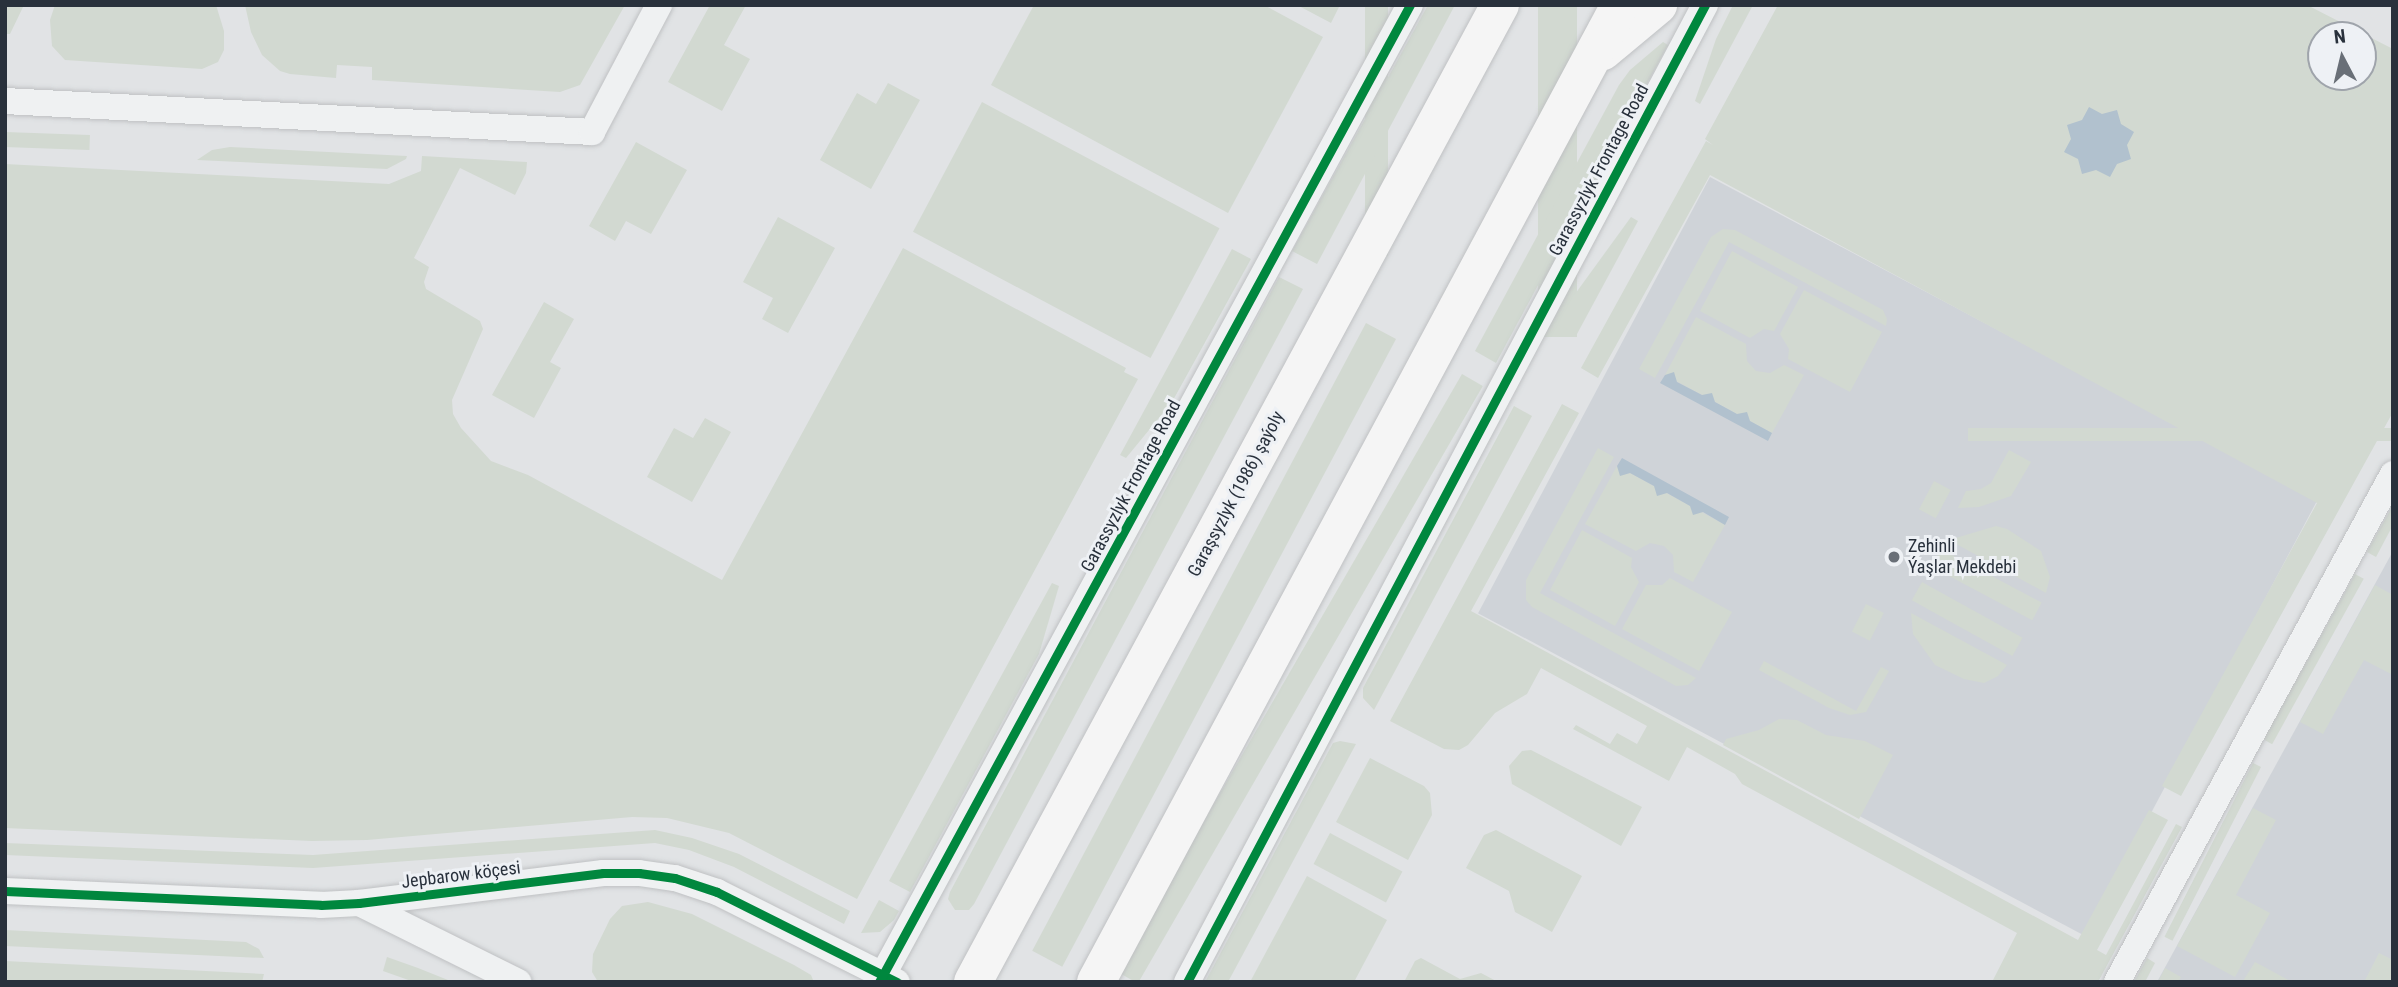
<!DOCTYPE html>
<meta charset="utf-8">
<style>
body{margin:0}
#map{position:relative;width:2398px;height:987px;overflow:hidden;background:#e1e3e5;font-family:"Roboto Condensed",sans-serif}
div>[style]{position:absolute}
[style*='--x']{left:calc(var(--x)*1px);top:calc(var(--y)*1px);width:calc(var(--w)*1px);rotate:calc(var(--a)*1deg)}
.built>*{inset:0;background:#cfd3d8;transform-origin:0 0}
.green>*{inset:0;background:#d2d9d1;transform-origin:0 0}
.water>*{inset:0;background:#b1c1ce}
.roads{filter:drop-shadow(0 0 2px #bfc1c3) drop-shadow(0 0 2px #bfc1c3)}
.street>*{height:26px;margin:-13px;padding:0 13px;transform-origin:13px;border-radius:13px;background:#eff1f2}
.primary>*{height:38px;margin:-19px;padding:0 19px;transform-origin:19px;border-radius:19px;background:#f5f5f5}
.cycleway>*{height:9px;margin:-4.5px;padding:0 4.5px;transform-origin:4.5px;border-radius:4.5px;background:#00873e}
.dots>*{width:19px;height:19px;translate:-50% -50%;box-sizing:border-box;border:4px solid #eef1f5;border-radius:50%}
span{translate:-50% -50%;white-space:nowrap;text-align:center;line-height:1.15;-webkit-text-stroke:6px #eef1f5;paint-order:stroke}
.street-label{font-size:18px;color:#29313c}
.poi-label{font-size:18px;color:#29313c}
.left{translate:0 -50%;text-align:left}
.frame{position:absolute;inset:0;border:7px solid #29313c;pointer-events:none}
.north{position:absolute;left:2307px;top:21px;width:70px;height:70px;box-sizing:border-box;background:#eef1f5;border:2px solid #9fa4ab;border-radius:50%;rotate:353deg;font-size:19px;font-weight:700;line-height:28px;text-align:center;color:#29313c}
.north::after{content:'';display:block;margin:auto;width:24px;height:32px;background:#696f77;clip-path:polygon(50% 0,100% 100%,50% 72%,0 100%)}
</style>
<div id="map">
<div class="built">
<i style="left:1710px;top:177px;width:688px;height:494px;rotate:28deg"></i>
<i style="clip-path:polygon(2393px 551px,2393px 982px,2157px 982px)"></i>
</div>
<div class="green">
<i style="clip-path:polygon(5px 5px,24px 5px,10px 34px,5px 34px)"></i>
<i style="clip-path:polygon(55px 5px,216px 5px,224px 31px,224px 50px,218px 62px,202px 69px,65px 60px,52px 46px,50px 20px)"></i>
<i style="clip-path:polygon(245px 5px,625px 5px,580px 85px,560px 92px,372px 80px,372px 67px,337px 65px,336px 78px,290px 74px,280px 71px,262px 55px,251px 32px)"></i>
<i style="clip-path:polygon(710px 5px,746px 5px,724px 45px,750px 59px,722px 111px,668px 82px)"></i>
<i style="clip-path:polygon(1034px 5px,1264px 5px,1323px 37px,1228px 213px,991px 85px)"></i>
<i style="clip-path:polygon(1297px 5px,1340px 5px,1331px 23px)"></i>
<i style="left:1365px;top:5px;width:23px;height:251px"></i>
<i style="clip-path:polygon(1428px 5px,1455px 5px,1317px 264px,1292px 251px)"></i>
<i style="left:1538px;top:5px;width:39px;height:332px"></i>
<i style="clip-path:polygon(1733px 5px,1753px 5px,1700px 104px,1695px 101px,1716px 39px)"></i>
<i style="clip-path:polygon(evenodd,1778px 5px,2307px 5px,2393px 49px,2393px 412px,2181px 796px,2162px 786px,2317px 503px,1710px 175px,1598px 378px,1581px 368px,1706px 141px,1713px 145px,1705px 139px,1778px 5px,2321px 35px,2363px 35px,2363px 77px,2321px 77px,2321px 35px)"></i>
<i style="clip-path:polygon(1663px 42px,1668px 45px,1496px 363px,1475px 351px,1619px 85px,1630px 70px)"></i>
<i style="clip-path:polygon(888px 83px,920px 100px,871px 189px,820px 160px,857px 93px,876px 104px)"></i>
<i style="left:982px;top:102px;width:269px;height:147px;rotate:28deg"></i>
<i style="left:5px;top:132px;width:85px;height:15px;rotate:2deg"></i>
<i style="clip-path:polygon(636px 142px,687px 170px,651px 234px,626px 221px,615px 241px,589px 226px)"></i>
<i style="clip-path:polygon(230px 147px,407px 156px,406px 159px,387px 169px,197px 160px,212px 150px)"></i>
<i style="clip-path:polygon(422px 156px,527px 162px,526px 173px,515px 195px,460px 168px,414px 258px,429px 267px,424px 282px,426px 289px,480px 321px,483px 329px,452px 400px,453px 414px,461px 428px,491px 461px,528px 475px,722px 580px,903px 248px,1126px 368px,1124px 372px,1138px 379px,857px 899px,729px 833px,667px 818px,632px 817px,367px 840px,312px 841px,5px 828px,5px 164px,389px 184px,421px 171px)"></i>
<i style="clip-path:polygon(778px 217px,835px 248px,788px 333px,762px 319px,773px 298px,743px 282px)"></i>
<i style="clip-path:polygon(1631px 217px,1638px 221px,1577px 334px,1554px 323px)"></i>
<i style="clip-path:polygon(1723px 229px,1735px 230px,1883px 310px,1887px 319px,1886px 326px,1729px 242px,1655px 378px,1639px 369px,1711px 237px)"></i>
<i style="clip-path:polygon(1232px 249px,1251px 259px,1172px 402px,1126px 458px,1120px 455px)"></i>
<i style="clip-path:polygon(1732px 251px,1798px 287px,1774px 331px,1764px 329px,1750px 338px,1700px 311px)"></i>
<i style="clip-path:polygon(1279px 277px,1303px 289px,974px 904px,969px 910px,955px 910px,948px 899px,950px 892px)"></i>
<i style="clip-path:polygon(1804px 290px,1882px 332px,1850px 392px,1788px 359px,1789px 349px,1780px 334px)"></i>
<i style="clip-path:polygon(544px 302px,574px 319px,550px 362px,561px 368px,534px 418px,492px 395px)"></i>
<i style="clip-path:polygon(1696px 317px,1746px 344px,1747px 361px,1756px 371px,1770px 373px,1784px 365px,1804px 375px,1772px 433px,1665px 375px)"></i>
<i style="left:1366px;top:323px;width:34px;height:711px;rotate:28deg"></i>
<i style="left:1462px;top:374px;width:24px;height:690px;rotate:30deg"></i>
<i style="clip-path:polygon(1562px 404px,1579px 413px,1471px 611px,2078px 940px,2149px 810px,2168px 820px,2097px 950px,2106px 955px,2176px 824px,2182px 827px,2098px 982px,1992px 982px,2017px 933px,1742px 784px,1735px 774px,1687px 747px,1669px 781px,1573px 729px,1576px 725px,1610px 744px,1617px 733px,1637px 744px,1647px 726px,1541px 668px,1527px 694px,1495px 713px,1468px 745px,1459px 750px,1444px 749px,1390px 721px)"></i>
<i style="clip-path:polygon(1514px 406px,1532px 416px,1374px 710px,1363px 698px,1363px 688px)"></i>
<i style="clip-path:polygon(705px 418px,731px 432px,692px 502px,647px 477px,674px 428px,693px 438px)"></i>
<i style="left:2393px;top:428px;width:13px;height:425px;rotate:90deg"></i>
<i style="clip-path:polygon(1598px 448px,1614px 457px,1540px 593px,1696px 678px,1688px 685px,1676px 686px,1532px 607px,1526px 600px,1526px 580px)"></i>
<i style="clip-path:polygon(2009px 450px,2031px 462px,2011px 496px,1979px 507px,1958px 508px,1966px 491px,1981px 489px,1991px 483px)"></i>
<i style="clip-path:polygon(1617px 466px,1620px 475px,1630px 473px,1725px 525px,1693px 582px,1674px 572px,1673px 555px,1664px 546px,1650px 543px,1636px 551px,1585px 524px)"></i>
<i style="left:1934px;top:481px;width:19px;height:32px;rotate:28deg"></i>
<i style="clip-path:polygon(2393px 505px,2393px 525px,2376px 557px,2367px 552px)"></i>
<i style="clip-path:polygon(1996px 526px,2007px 529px,2041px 551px,2050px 577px,2046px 593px,1949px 540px)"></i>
<i style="clip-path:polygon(1582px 530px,1632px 558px,1631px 567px,1639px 582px,1615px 626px,1550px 590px)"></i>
<i style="left:1941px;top:549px;width:114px;height:20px;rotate:28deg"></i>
<i style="left:2355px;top:574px;width:10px;height:189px;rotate:29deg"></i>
<i style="clip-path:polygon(1670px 578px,1732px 612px,1699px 671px,1622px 629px,1646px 585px,1662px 585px)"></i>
<i style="left:1922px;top:582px;width:115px;height:21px;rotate:29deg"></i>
<i style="clip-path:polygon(1052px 583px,1059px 586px,1039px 654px,910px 892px,889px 881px)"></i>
<i style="clip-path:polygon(2375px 585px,2393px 595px,2393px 675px,2364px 660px,2323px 734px,2300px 722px)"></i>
<i style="left:1866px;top:604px;width:20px;height:31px;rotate:27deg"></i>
<i style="clip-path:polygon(1911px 613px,2007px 665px,1998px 676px,1984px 683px,1964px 679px,1935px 665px,1913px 634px)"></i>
<i style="clip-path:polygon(1764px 661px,1856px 711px,1881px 667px,1889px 671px,1866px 712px,1850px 715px,1829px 708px,1759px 670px)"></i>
<i style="clip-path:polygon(1779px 719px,1797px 720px,1826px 735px,1865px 741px,1893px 755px,1859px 819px,1723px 745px,1726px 739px,1759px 730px)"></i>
<i style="clip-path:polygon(1340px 741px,1356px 744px,1228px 982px,1205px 982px,1333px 743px)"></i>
<i style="clip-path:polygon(1531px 750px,1642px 807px,1621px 846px,1512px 784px,1509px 766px,1522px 751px)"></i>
<i style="clip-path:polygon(1370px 758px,1424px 786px,1430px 793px,1432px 815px,1408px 860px,1336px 822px)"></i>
<i style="left:2253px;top:763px;width:9px;height:195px;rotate:27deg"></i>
<i style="clip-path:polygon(2253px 808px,2276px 820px,2236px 895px,2270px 913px,2235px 977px,2177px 946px)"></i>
<i style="clip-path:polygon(655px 830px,692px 838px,739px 854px,850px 911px,844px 924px,734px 867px,689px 850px,655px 843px,313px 868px,5px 855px,5px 843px,313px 855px)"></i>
<i style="clip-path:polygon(1496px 830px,1582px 876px,1552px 932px,1515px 912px,1509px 891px,1466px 868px,1484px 835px)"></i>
<i style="left:1330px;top:833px;width:82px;height:35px;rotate:28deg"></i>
<i style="clip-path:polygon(1307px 876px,1387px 920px,1354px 982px,1250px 982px)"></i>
<i style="clip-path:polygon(879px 900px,899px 911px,894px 920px,880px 932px,861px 933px)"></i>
<i style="clip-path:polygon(648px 902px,692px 914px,794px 965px,811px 975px,813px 980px,598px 982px,592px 972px,593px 954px,610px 919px,622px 906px)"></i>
<i style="clip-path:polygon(5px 930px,246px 942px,259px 949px,264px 958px,5px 946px)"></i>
<i style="clip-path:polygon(2379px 953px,2393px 960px,2393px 982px,2364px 982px)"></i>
<i style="clip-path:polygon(387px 957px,418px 968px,453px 982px,414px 982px,383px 971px)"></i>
<i style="clip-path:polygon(1421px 958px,1460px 979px,1481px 973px,1498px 982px,1404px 982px,1415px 961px)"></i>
<i style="clip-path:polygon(2147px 958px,2155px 963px,2145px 982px,2134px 982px)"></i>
<i style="clip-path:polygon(5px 961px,264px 974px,262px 982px,5px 982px)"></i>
<i style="clip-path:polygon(2255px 962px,2292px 982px,2243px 981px)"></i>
<i style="clip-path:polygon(2165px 968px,2181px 977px,2178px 982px,2158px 982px)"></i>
</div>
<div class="water">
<i style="clip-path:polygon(2089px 107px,2102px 114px,2117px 110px,2121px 124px,2134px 132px,2127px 145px,2131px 159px,2117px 164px,2110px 177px,2096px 170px,2082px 174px,2078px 159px,2064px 152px,2071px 139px,2067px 125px,2082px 120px)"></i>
<i style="clip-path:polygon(1674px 372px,1677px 382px,1702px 395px,1712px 393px,1715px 402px,1737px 414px,1747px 412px,1750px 421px,1772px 433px,1768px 441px,1660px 383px,1665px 375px)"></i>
<i style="clip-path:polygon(1622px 458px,1729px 517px,1725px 525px,1703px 512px,1693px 515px,1690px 506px,1667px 493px,1657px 496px,1654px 486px,1630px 473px,1620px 476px,1617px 466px)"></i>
</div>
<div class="roads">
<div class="street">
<i style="--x:5;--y:101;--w:588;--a:3.02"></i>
<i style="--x:592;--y:132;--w:144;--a:-62.2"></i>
<i style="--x:5;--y:891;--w:316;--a:2.5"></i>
<i style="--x:321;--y:905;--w:38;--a:-3"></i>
<i style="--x:359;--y:903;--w:246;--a:-7"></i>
<i style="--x:603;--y:873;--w:36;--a:0"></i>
<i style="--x:639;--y:873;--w:36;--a:8"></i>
<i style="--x:675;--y:878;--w:44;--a:18.4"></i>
<i style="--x:717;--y:892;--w:201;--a:26.6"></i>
<i style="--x:359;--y:903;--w:178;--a:26.4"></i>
<i style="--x:879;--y:982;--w:1112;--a:-61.48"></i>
<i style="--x:1187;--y:982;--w:1106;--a:-62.07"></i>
<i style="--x:2117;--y:982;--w:578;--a:-61.48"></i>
</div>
<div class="primary">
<i style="--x:1603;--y:51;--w:72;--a:-39.9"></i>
<i style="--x:973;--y:982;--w:1110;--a:-61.66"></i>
<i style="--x:1096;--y:982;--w:1109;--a:-61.79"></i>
</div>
</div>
<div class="cycleway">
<i style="--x:5;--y:891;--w:316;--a:2.5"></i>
<i style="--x:321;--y:905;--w:38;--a:-3"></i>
<i style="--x:359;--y:903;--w:246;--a:-7"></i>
<i style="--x:603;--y:873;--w:36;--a:0"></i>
<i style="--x:639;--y:873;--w:36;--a:8"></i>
<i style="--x:675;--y:878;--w:44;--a:18.4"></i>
<i style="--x:717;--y:892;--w:201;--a:26.6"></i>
<i style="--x:879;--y:982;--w:1112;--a:-61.48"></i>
<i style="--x:1187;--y:982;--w:1106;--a:-62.07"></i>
</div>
<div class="dots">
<i style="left:1894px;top:557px;background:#696f77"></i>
</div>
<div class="street-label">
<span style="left:1599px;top:170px;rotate:-62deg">Garassyzlyk Frontage Road</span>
<span style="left:1131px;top:486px;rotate:-62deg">Garassyzlyk Frontage Road</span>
<span style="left:1236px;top:494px;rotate:-62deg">Garaşsyzlyk (1986) şaýoly</span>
<span style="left:461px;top:875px;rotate:-7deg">Jepbarow köçesi</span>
</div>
<div class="poi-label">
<span class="left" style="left:1908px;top:557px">Zehinli<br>Ýaşlar Mekdebi</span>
</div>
<div class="frame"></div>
<div class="north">N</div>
</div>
